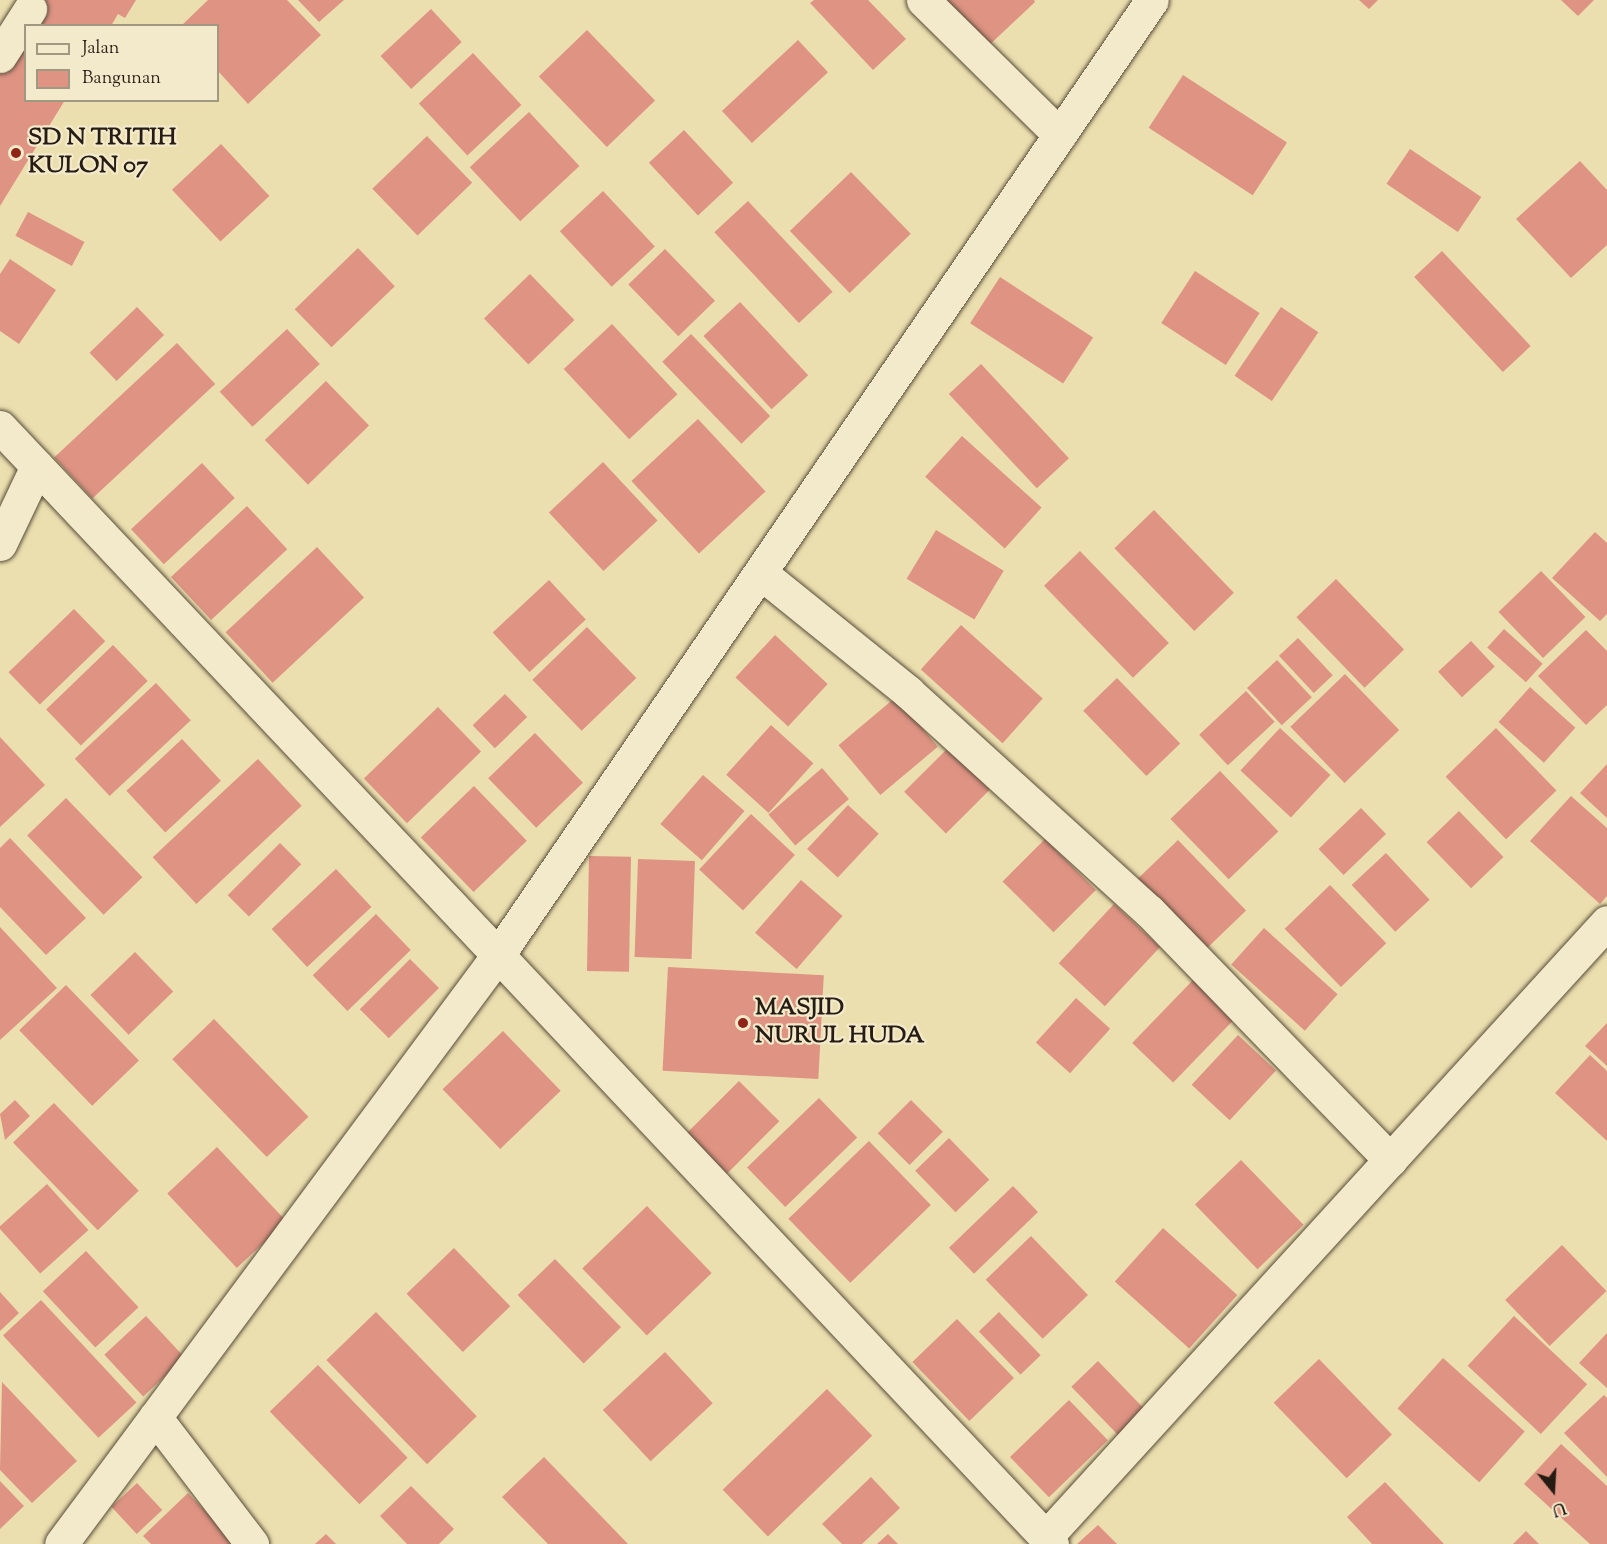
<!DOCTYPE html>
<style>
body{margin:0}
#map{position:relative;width:1607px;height:1544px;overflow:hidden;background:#ecdfaf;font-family:"Sorts Mill Goudy",serif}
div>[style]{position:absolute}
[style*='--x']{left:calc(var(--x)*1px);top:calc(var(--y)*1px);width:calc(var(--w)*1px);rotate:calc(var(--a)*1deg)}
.building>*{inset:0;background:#de9383;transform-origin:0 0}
.roads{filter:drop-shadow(0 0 2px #584d3a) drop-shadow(0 0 2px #584d3a)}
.street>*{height:33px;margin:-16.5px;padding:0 16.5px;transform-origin:16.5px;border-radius:16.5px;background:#f3eacb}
.dots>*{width:16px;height:16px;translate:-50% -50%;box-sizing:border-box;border:3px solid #f3eacb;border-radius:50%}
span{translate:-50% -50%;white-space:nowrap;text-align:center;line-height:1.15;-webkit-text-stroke:4.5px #f3eacb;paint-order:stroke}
.poi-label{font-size:24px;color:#271c13;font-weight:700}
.left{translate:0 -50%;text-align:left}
.legend{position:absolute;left:24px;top:24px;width:195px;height:78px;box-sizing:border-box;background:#f3eacb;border:2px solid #a19881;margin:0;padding:8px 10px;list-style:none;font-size:18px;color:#271c13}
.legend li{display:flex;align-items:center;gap:12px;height:30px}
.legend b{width:30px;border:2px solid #a19881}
.north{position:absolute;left:1523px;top:1460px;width:60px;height:60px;-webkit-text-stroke:4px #f3eacb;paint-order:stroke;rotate:162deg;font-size:16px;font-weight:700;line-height:24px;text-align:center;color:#271c13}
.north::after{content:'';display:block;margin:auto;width:21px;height:27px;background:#271c13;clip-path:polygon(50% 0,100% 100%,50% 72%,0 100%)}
</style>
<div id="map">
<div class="building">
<i style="clip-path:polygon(38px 0,136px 0,125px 18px,118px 14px,111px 26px,26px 26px,26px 100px,65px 100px,0 206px,0 61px)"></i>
<i style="clip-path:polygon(208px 0,287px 0,321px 35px,248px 104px,218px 71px,218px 26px,181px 26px)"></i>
<i style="clip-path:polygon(298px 0,344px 0,319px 22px)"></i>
<i style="clip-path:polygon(814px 0,868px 0,906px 39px,873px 70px,810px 3px)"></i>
<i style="clip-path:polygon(936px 0,1034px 0,1035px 2px,984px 50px)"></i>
<i style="clip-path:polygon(1359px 0,1378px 0,1369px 9px)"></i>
<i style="clip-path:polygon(1561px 0,1594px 0,1578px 16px)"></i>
<i style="left:431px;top:9px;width:45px;height:69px;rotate:47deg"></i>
<i style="left:587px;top:30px;width:98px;height:67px;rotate:46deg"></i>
<i style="left:798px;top:40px;width:44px;height:104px;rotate:47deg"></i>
<i style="left:473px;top:53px;width:71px;height:74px;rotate:47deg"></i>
<i style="left:1183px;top:75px;width:124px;height:63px;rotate:33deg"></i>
<i style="left:529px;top:112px;width:74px;height:81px;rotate:47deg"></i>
<i style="left:684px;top:130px;width:72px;height:48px;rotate:47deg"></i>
<i style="left:427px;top:136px;width:65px;height:76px;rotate:46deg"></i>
<i style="left:221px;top:144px;width:71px;height:67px;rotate:47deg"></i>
<i style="left:1410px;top:149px;width:86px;height:42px;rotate:34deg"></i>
<i style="clip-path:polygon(1580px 161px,1607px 190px,1607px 245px,1571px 278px,1516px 219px)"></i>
<i style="left:851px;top:172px;width:86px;height:85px;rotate:46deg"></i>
<i style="left:603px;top:191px;width:76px;height:59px;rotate:47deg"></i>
<i style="left:748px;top:201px;width:124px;height:46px;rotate:47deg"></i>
<i style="left:28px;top:212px;width:64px;height:27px;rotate:28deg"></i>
<i style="left:358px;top:248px;width:53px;height:88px;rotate:46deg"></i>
<i style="left:665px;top:249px;width:72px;height:51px;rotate:46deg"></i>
<i style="left:1442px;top:251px;width:130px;height:38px;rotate:47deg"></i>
<i style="clip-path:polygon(10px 259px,56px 290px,19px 344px,0 331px,0 274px)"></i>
<i style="left:1195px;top:271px;width:77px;height:62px;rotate:33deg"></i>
<i style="left:530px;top:274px;width:64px;height:64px;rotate:46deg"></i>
<i style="left:1000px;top:277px;width:111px;height:55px;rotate:33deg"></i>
<i style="left:740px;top:302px;width:100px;height:50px;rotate:47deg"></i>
<i style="left:137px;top:307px;width:39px;height:66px;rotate:46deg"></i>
<i style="left:1281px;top:307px;width:45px;height:83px;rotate:34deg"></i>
<i style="left:612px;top:324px;width:96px;height:66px;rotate:47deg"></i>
<i style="left:287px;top:329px;width:48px;height:92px;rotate:47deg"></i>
<i style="left:691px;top:334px;width:114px;height:40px;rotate:46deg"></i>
<i style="left:177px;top:343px;width:56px;height:168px;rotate:47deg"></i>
<i style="left:981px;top:364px;width:129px;height:44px;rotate:47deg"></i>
<i style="left:326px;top:381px;width:62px;height:85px;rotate:46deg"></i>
<i style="left:698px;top:419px;width:99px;height:91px;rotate:47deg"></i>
<i style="left:962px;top:436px;width:107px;height:55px;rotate:42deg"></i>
<i style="left:603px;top:462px;width:80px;height:74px;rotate:47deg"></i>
<i style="left:202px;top:463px;width:48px;height:97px;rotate:47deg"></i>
<i style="left:247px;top:506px;width:59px;height:104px;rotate:47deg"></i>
<i style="left:1154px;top:510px;width:115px;height:55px;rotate:46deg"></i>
<i style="left:936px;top:530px;width:79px;height:57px;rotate:31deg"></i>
<i style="clip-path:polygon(1595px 532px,1607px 543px,1607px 614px,1600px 621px,1552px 578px)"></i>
<i style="left:317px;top:547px;width:69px;height:125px;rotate:47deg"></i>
<i style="left:1080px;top:551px;width:128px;height:50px;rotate:46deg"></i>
<i style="left:1541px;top:571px;width:64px;height:59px;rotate:46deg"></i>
<i style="left:1336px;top:579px;width:98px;height:55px;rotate:46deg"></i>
<i style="left:549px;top:580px;width:54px;height:77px;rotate:47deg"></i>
<i style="left:74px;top:609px;width:45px;height:91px;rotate:46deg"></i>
<i style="left:961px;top:625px;width:110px;height:60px;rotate:42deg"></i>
<i style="left:587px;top:627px;width:71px;height:76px;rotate:46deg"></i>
<i style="left:1504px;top:629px;width:52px;height:25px;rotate:42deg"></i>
<i style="clip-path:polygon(1586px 630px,1607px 651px,1607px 705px,1586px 725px,1538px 676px)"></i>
<i style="left:775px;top:635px;width:72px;height:58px;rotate:43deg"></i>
<i style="left:1298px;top:638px;width:51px;height:26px;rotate:47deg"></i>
<i style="left:1471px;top:641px;width:35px;height:45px;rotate:47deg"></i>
<i style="left:113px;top:645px;width:50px;height:93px;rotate:46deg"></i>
<i style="left:1277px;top:660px;width:51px;height:41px;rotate:47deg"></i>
<i style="left:1345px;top:674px;width:78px;height:76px;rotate:46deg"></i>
<i style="left:1117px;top:678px;width:91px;height:47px;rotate:46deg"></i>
<i style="left:156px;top:683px;width:51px;height:111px;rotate:47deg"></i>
<i style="left:1530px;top:687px;width:61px;height:47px;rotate:42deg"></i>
<i style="left:1246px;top:691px;width:42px;height:64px;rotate:47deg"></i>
<i style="left:505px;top:694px;width:32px;height:45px;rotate:46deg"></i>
<i style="left:896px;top:697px;width:65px;height:75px;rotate:50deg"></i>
<i style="left:438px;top:707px;width:62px;height:103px;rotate:46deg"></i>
<i style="left:771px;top:725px;width:57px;height:67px;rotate:42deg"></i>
<i style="left:1280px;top:728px;width:69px;height:58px;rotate:43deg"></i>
<i style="left:1496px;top:728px;width:87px;height:70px;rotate:46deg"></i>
<i style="left:535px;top:733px;width:69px;height:65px;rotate:46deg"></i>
<i style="clip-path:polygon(0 737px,45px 785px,0 827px)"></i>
<i style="left:182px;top:739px;width:57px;height:76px;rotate:47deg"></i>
<i style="left:948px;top:748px;width:59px;height:62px;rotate:45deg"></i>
<i style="left:258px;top:759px;width:64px;height:144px;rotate:47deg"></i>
<i style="clip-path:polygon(1607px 764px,1607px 818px,1580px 793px)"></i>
<i style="left:822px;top:768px;width:41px;height:71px;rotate:49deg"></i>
<i style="left:1220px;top:771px;width:84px;height:69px;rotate:46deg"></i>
<i style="left:703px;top:775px;width:55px;height:65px;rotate:41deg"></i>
<i style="left:474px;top:786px;width:76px;height:74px;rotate:46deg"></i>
<i style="clip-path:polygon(1571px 796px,1607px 828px,1607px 896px,1600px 904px,1530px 841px)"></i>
<i style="left:66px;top:798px;width:110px;height:54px;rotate:46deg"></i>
<i style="left:848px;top:805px;width:42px;height:60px;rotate:43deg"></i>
<i style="left:1361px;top:808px;width:36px;height:59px;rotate:46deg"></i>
<i style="left:1459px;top:811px;width:64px;height:45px;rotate:46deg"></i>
<i style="left:751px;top:814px;width:60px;height:76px;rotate:43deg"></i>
<i style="clip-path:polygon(10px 838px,86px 918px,46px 955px,0 907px,0 848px)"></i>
<i style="left:1045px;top:839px;width:72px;height:60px;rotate:45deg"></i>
<i style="left:1178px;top:840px;width:98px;height:57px;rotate:46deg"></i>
<i style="left:280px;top:843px;width:30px;height:74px;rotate:45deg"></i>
<i style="left:1386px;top:853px;width:64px;height:47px;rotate:47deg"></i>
<i style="left:589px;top:856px;width:42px;height:115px;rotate:1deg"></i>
<i style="left:638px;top:859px;width:57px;height:98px;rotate:2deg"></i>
<i style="left:336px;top:869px;width:52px;height:88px;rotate:47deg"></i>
<i style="left:801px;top:880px;width:55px;height:70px;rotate:41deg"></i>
<i style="left:1330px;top:885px;width:81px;height:63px;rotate:46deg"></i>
<i style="left:1114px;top:904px;width:63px;height:81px;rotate:43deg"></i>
<i style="left:376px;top:914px;width:50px;height:88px;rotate:46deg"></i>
<i style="clip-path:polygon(0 927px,57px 988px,0 1040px)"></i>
<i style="left:1264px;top:928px;width:99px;height:49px;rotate:42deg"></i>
<i style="left:135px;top:952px;width:55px;height:62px;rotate:46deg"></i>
<i style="left:410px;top:959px;width:41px;height:71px;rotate:45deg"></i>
<i style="left:668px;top:967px;width:156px;height:104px;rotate:3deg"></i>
<i style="left:1194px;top:979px;width:57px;height:89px;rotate:44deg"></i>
<i style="left:66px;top:985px;width:105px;height:65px;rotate:46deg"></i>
<i style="left:1076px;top:998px;width:46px;height:60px;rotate:42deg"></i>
<i style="left:214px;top:1019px;width:136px;height:58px;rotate:46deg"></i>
<i style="clip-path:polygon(1607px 1023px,1607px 1066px,1585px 1046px)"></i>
<i style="left:503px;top:1031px;width:83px;height:84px;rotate:46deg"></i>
<i style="left:1238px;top:1035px;width:52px;height:68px;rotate:43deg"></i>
<i style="clip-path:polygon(1590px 1055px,1607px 1071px,1607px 1141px,1555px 1093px)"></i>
<i style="left:739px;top:1081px;width:57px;height:74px;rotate:45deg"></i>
<i style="left:819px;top:1098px;width:55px;height:100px;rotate:46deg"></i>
<i style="clip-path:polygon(15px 1100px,30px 1116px,5px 1140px,0 1114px)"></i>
<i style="left:911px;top:1100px;width:45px;height:47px;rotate:45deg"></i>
<i style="left:54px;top:1103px;width:122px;height:57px;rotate:46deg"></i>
<i style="left:949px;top:1138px;width:58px;height:47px;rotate:46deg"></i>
<i style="left:869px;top:1141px;width:89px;height:112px;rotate:46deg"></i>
<i style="left:217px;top:1147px;width:102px;height:68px;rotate:47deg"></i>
<i style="left:1241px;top:1160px;width:90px;height:64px;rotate:46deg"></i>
<i style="left:47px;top:1184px;width:62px;height:65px;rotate:48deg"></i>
<i style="left:1013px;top:1186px;width:36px;height:89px;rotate:46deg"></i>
<i style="left:647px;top:1206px;width:93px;height:90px;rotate:46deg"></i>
<i style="left:1163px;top:1228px;width:100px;height:72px;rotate:42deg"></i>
<i style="left:1031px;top:1236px;width:82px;height:63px;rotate:46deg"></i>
<i style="left:1562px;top:1245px;width:64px;height:79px;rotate:46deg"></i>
<i style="left:454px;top:1248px;width:81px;height:66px;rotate:46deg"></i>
<i style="left:86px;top:1251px;width:77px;height:59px;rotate:47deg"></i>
<i style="left:555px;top:1259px;width:95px;height:52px;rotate:46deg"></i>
<i style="clip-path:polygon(0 1292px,19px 1313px,0 1331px)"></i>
<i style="left:41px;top:1300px;width:140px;height:52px;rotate:47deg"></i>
<i style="left:376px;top:1312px;width:145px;height:69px;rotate:46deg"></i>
<i style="left:999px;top:1312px;width:60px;height:28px;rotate:46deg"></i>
<i style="left:146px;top:1316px;width:57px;height:57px;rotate:47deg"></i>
<i style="left:1514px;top:1316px;width:100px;height:68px;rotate:43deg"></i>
<i style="left:957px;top:1319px;width:82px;height:62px;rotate:46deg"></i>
<i style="clip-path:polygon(1607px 1333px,1607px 1388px,1579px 1363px)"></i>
<i style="left:665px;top:1352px;width:70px;height:85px;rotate:47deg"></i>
<i style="left:1443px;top:1358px;width:110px;height:68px;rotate:42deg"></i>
<i style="left:1319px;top:1359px;width:105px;height:63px;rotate:46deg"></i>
<i style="left:1098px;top:1361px;width:71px;height:37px;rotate:46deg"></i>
<i style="left:318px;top:1365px;width:129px;height:67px;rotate:46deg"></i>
<i style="clip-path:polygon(2px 1382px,77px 1461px,32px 1503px,0 1470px)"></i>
<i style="left:827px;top:1389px;width:65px;height:145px;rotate:46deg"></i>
<i style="clip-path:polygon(1604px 1395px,1607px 1398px,1607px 1477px,1564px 1433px)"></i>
<i style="left:1069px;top:1400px;width:56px;height:82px;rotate:46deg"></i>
<i style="clip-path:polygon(1561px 1444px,1607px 1486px,1607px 1544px,1590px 1544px,1524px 1484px)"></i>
<i style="clip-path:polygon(544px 1457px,628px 1544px,548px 1544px,502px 1497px)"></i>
<i style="clip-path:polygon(871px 1477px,900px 1508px,862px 1544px,842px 1544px,822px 1524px)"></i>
<i style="clip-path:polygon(0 1481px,24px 1506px,0 1529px)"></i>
<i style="clip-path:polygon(1385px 1482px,1444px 1544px,1372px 1544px,1347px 1517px)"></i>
<i style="left:137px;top:1483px;width:37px;height:35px;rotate:47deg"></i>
<i style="clip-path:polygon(411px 1486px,454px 1529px,439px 1544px,407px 1544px,380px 1516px)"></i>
<i style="clip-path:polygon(188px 1493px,237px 1544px,151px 1544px,143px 1536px)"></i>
<i style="clip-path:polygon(1098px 1525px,1117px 1544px,1077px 1544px)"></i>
<i style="clip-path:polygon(1526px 1531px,1539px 1544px,1513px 1544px)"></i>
<i style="clip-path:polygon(326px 1534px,336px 1544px,315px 1544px)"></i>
<i style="clip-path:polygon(888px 1534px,898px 1544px,877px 1544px)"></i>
</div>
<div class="roads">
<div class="street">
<i style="--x:923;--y:0;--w:192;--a:44.6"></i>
<i style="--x:0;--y:56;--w:56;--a:-57.4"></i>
<i style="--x:0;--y:427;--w:726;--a:46.67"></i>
<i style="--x:498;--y:955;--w:733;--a:126.57"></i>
<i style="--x:0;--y:544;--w:86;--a:-64.6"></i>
<i style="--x:762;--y:574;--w:188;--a:38.9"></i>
<i style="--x:908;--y:692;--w:326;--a:42.3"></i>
<i style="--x:1149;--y:911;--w:347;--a:45.9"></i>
<i style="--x:155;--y:1417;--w:160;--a:52.6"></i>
<i style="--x:1046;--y:1537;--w:832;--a:-47.63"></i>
<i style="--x:1052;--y:1544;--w:809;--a:-133.25"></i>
<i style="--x:498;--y:955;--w:1157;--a:-55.6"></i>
</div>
</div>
<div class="dots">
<i style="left:16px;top:153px;background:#8f2418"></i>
<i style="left:743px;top:1023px;background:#8f2418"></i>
</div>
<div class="poi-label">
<span class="left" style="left:28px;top:153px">SD N TRITIH<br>KULON 07</span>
<span class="left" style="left:755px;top:1023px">MASJID<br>NURUL HUDA</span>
</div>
<ul class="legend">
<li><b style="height:8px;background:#f3eacb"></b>Jalan</li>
<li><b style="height:16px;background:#de9383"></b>Bangunan</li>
</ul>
<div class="north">U</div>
</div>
